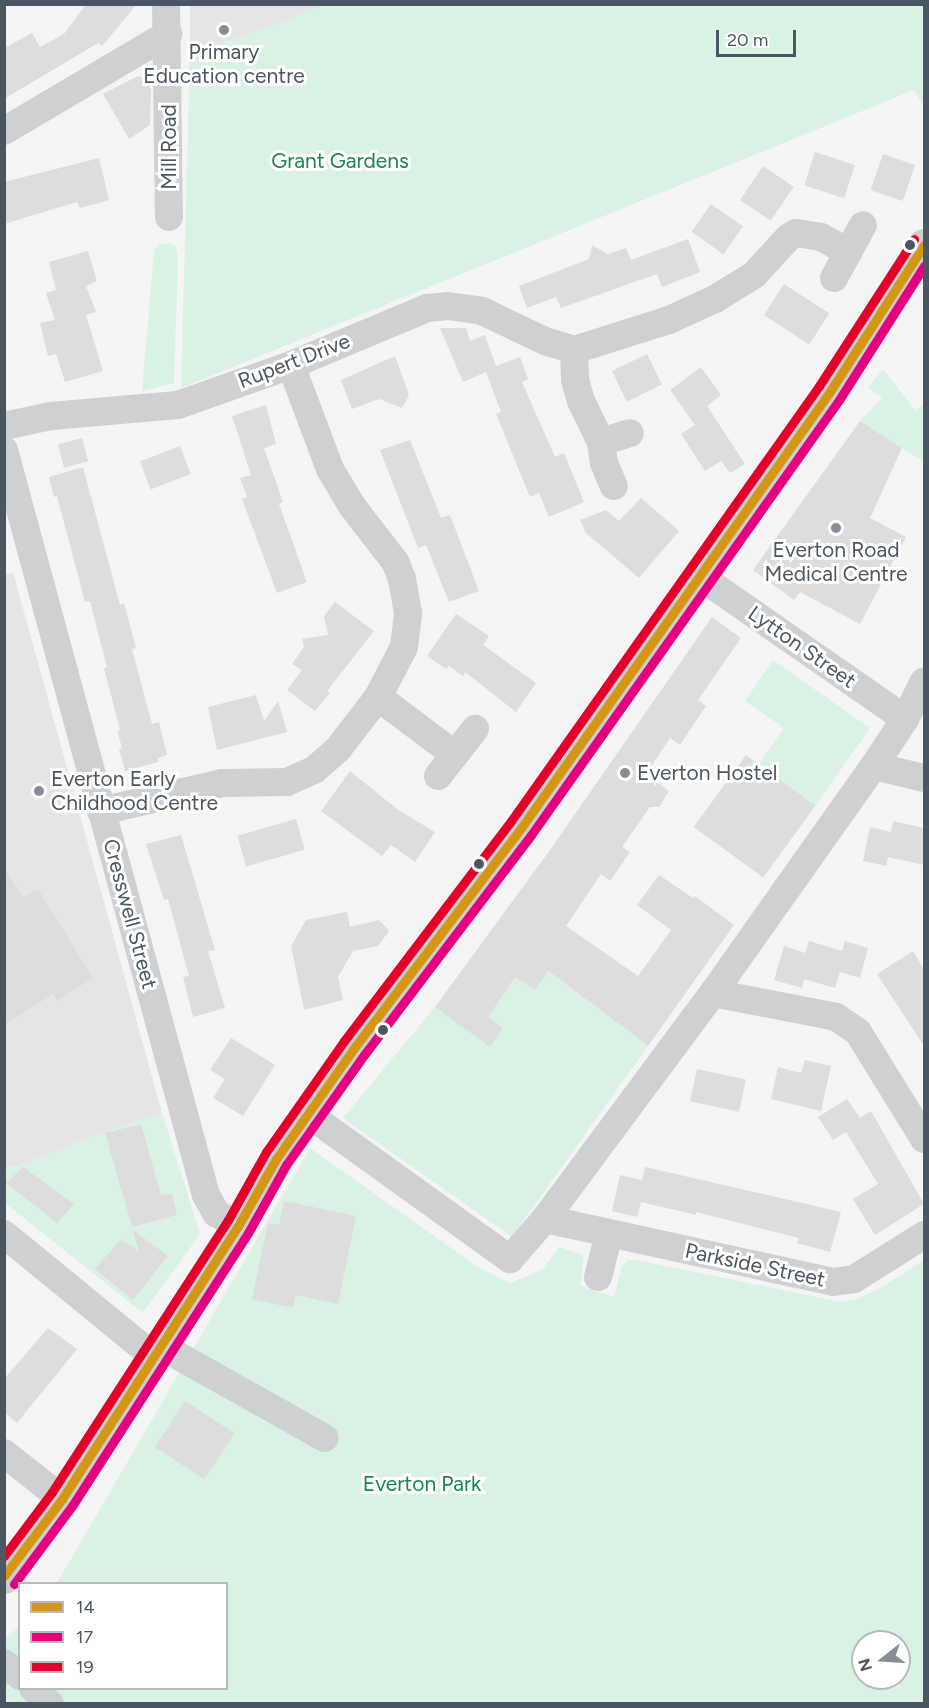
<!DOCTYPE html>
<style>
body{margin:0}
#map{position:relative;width:929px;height:1708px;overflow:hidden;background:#f4f4f4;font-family:Figtree,sans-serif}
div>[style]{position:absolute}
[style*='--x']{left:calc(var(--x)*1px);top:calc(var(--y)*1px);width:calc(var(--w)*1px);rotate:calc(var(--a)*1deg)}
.education>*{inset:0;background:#e6e5e6}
.green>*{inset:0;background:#d9f2e3}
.building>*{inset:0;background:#ddddde;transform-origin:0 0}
.minor>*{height:28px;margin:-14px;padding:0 14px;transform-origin:14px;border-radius:14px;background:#ced0d2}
.major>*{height:33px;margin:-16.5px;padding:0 16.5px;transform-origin:16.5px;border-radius:16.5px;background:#caced1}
.bus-1>*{height:9px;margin:-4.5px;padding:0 4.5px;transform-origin:4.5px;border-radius:4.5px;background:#d49613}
.bus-2>*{height:9px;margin:-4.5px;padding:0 4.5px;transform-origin:4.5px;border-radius:4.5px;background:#e5007d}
.bus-3>*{height:9px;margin:-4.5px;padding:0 4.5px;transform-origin:4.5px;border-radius:4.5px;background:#e4002b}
.dots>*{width:16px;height:16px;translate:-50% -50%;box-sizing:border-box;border:3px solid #fff;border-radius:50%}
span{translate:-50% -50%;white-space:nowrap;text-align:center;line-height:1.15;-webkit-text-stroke:6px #fff;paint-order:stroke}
.poi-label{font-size:21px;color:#4a5661}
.left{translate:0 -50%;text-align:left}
.street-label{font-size:21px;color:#4a5661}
.park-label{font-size:21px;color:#17864f}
.frame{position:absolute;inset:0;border:6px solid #4a5661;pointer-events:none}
.legend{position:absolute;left:18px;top:1582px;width:210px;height:108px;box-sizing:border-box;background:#fff;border:2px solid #b7bbc0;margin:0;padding:8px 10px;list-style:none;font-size:18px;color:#4a5661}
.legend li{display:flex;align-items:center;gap:12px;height:30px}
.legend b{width:30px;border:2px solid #b7bbc0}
.north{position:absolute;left:851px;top:1630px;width:60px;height:60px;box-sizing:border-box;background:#fff;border:2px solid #b7bbc0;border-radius:50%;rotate:253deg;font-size:16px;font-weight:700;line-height:24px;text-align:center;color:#4a5661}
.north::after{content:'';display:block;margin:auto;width:21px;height:27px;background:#868d94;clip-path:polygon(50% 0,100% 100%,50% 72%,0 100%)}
.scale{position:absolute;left:716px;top:30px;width:80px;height:27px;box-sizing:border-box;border:3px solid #4a5661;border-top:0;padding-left:8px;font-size:18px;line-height:21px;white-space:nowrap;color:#4a5661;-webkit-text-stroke:4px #fff;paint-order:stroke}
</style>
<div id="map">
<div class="education">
<i style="clip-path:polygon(190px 4px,329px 5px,190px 55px)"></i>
<i style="clip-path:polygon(13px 572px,162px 1113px,96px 1135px,19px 1166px,5px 1166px,4px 575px)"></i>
</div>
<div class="green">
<i style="clip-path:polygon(329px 4px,924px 5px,924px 107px,914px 90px,181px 388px,190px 55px)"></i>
<i style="clip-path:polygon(169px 243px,176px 247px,178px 257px,174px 383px,142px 391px,154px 250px,160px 244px)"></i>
<i style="clip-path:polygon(883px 369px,915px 410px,924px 404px,924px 462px,860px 421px,882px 398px,868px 388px)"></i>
<i style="clip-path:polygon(773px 660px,870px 728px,816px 805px,758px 765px,784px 728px,745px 701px)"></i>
<i style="clip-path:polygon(538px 964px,648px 1046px,512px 1237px,343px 1118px,435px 1007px,490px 1046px,476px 1008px,515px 977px,535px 990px,541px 981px)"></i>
<i style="clip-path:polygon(162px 1113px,200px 1234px,143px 1313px,5px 1203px,4px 1166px,19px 1166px,96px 1135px)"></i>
<i style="clip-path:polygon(evenodd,310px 1148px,478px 1267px,510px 1283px,542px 1270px,559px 1247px,584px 1255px,580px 1286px,614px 1297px,622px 1266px,628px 1260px,637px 1260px,841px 1302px,854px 1300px,877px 1290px,924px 1260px,924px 1703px,5px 1703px,4px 1640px,19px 1627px,20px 1688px,226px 1688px,226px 1584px,57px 1583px,310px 1148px,863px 1642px,899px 1642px,899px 1678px,863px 1678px,863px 1642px)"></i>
</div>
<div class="building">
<i style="clip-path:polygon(86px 4px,137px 4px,102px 46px,98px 43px,4px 99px,4px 48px,32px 33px,40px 47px,64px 34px)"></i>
<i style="clip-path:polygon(138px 76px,147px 79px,151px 91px,150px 125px,129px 139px,103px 94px)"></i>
<i style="left:815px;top:152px;width:42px;height:35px;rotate:18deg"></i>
<i style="left:883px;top:154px;width:34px;height:38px;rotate:19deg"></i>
<i style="clip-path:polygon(99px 158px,109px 200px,80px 208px,77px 202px,4px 224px,4px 182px)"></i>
<i style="left:763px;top:166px;width:37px;height:41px;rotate:34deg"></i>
<i style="left:711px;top:204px;width:39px;height:34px;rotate:35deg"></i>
<i style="clip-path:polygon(688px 239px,700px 272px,662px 287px,657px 274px,561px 308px,556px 297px,527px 308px,519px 286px,589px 259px,592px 245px,608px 254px,626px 248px,631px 260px)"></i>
<i style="clip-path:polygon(88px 251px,97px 281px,86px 286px,96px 312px,86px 315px,103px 371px,65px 382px,56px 354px,48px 356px,40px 323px,55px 320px,46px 293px,56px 290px,49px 262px)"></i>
<i style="left:784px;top:284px;width:54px;height:37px;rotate:33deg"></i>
<i style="clip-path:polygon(440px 328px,466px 328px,470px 341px,485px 335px,496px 366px,520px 357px,528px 379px,522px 382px,555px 457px,564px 453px,584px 502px,549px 517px,539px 493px,530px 497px,496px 414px,501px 412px,486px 372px,463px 382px)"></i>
<i style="left:647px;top:354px;width:34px;height:39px;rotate:64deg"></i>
<i style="clip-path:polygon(395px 356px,409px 395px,402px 408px,379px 399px,352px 409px,341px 380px)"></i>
<i style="clip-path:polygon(701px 367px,721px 395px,707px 406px,745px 464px,730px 473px,721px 461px,705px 471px,681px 434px,695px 425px,670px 390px)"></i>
<i style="clip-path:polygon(266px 405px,276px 444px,264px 448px,283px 502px,279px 504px,307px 582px,277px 593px,242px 499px,247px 497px,240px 478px,251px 475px,232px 416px)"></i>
<i style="clip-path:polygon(860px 421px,902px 448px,870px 518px,906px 537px,860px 624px,800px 592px,794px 600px,753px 570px)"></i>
<i style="left:82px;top:438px;width:24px;height:25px;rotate:75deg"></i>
<i style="clip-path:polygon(410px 440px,441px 518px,450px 515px,479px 591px,449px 602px,426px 545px,418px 548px,380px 450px)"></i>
<i style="left:180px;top:446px;width:30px;height:43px;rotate:69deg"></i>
<i style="clip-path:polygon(83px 467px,120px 605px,124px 603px,136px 648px,132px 649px,152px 724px,159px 722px,167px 755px,158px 758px,158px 762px,125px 771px,119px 749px,122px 748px,117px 730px,120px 730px,104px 668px,107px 667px,97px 629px,90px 601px,85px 602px,57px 496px,54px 497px,49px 477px)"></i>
<i style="clip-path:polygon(641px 498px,679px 531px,639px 578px,586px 533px,580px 520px,606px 510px,619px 521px)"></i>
<i style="clip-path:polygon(335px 602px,374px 631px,327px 691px,330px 693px,315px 711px,287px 690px,302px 670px,292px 664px,304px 647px,302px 639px,328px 635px,324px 616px)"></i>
<i style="clip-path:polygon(456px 614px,489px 636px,483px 645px,536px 683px,516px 712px,465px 672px,463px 676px,449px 666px,446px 669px,427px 656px)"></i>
<i style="clip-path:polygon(712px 617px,741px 638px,698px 700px,706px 706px,680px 745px,670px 738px,646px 774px,669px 791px,659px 807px,650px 807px,622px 847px,630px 852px,610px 881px,601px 874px,566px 926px,638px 976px,671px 930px,637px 905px,659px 875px,693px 898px,695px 896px,734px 925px,648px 1046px,548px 971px,535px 990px,515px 977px,488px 1017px,503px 1028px,490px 1047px,435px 1007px,550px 850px)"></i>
<i style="clip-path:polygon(256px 695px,264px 721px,278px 701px,287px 732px,217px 750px,208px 707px)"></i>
<i style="left:746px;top:755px;width:86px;height:89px;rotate:36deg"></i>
<i style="clip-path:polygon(350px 771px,397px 809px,435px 832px,415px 862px,391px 845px,382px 856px,321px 811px)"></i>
<i style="left:296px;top:819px;width:32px;height:61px;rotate:74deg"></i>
<i style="clip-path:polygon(893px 821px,924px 828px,924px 865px,888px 857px,886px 866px,863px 861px,870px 827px,891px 832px)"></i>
<i style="clip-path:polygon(181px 835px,215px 950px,208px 951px,225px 1008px,193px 1017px,183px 977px,189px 976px,178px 936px,168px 899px,164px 900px,146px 844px)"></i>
<i style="clip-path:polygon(4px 868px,23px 898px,38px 889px,93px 978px,57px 1001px,53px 994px,4px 1025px)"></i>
<i style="clip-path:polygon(347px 912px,350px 927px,379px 920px,389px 931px,378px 946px,353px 951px,338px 977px,343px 1000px,304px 1010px,291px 946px,306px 920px)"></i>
<i style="clip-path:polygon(809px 941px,842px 951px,845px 941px,868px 948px,860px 978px,840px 972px,835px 988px,804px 979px,802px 988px,774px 980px,784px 946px,805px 953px)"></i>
<i style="clip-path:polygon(913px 951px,924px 970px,924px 1046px,877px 974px)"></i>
<i style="clip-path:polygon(231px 1038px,275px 1065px,243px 1116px,213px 1098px,225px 1079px,210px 1070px)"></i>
<i style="clip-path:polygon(805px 1060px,831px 1066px,821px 1111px,771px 1099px,778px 1067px,801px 1073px)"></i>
<i style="left:697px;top:1069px;width:50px;height:33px;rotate:12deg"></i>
<i style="clip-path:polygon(847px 1099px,860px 1118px,871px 1111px,924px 1204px,875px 1235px,853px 1199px,878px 1184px,846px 1132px,833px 1140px,818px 1117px)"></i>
<i style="clip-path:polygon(141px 1124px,161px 1195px,172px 1194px,177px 1215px,132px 1227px,105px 1133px)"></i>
<i style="clip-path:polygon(23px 1167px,74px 1204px,57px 1223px,6px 1183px)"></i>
<i style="clip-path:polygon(645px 1167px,841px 1212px,830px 1252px,797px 1243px,799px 1238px,696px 1212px,696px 1215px,641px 1202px,637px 1217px,612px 1211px,620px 1175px,642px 1180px)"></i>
<i style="clip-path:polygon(284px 1201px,356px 1216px,338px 1304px,296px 1295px,293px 1308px,252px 1299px,268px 1223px,279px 1225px)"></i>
<i style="clip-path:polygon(133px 1230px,168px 1256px,133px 1300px,95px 1269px,121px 1239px,139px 1252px)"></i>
<i style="clip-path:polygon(48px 1328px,77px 1349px,17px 1423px,4px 1412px,4px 1379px)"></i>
<i style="left:185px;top:1401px;width:59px;height:55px;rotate:33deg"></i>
</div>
<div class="minor">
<i style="--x:166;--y:4;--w:213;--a:89.2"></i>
<i style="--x:4;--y:131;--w:191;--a:-30.6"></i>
<i style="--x:834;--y:278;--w:60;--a:-61.3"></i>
<i style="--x:574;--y:350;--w:30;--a:88"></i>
<i style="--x:575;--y:380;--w:22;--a:74"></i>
<i style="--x:581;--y:401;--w:46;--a:64"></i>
<i style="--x:601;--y:442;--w:21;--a:82"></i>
<i style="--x:604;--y:463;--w:25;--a:67"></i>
<i style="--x:4;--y:426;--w:48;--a:-12"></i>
<i style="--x:51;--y:416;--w:127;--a:-5"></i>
<i style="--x:178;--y:405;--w:120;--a:-19.5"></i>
<i style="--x:291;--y:365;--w:147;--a:-22.7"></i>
<i style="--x:427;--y:308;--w:21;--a:-5"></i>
<i style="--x:448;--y:306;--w:34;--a:8"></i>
<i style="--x:482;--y:311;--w:70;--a:25.5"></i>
<i style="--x:545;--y:341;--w:30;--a:17"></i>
<i style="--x:574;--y:350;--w:100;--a:-17.5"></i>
<i style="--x:669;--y:320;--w:51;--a:-24.5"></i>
<i style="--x:715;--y:299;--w:46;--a:-31.6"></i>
<i style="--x:754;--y:275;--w:50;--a:-47.4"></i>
<i style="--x:788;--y:238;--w:9;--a:-32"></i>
<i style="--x:796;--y:233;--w:25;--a:9"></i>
<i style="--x:821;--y:237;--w:31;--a:29"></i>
<i style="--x:601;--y:442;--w:30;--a:-17"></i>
<i style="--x:4;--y:450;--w:772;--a:74.83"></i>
<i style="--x:206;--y:1195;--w:21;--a:61"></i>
<i style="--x:216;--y:1213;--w:26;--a:31"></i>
<i style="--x:698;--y:575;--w:252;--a:34.8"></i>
<i style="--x:378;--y:697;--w:96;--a:37"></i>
<i style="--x:874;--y:766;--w:51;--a:13.5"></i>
<i style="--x:438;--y:776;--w:60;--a:-51.8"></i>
<i style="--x:101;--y:811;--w:124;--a:-13"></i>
<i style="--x:222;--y:783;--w:65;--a:-0.9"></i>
<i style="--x:287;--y:782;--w:30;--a:-24"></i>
<i style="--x:314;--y:770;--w:32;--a:-41"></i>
<i style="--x:338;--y:749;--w:66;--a:-52.4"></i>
<i style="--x:378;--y:697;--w:56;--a:-62.5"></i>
<i style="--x:404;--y:647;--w:34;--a:-83"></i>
<i style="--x:408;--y:613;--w:35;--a:-100"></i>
<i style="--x:402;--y:579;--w:17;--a:-111"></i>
<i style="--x:396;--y:563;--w:72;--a:-127.7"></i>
<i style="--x:352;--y:506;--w:43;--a:-120.7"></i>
<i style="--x:330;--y:469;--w:111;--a:-110.6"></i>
<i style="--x:713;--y:993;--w:125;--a:11"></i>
<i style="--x:836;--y:1017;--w:14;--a:34"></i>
<i style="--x:848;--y:1025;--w:12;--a:35"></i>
<i style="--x:858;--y:1032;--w:126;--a:58.3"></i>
<i style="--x:308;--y:1114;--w:249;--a:35.7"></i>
<i style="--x:510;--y:1259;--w:53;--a:-48.8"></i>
<i style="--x:545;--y:1219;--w:282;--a:-53.4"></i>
<i style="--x:713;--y:993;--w:278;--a:-54.7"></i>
<i style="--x:874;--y:766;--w:56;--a:-56.6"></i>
<i style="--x:905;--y:719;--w:42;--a:-63.4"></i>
<i style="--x:545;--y:1219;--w:295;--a:12.3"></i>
<i style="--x:833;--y:1282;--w:21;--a:-8"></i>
<i style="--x:854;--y:1279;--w:83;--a:-32.2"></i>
<i style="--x:4;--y:1234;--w:193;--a:39.3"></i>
<i style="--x:598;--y:1277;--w:44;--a:-75.7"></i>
<i style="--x:159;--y:1345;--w:190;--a:29.3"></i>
<i style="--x:4;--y:1453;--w:74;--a:38.4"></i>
<i style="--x:4;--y:1663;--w:21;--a:39"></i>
<i style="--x:33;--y:1688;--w:23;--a:43"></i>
</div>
<div class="major">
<i style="--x:4;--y:1577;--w:97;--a:-53.4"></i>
<i style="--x:62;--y:1499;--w:325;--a:-57.2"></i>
<i style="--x:238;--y:1226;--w:77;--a:-60.4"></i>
<i style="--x:276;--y:1159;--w:136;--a:-54.9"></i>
<i style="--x:354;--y:1048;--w:276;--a:-52.8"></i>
<i style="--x:521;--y:828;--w:533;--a:-54.7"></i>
<i style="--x:829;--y:393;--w:176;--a:-57.3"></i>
</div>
<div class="bus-1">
<i style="--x:4;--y:1576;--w:96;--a:-53"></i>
<i style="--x:62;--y:1499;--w:325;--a:-57.2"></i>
<i style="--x:238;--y:1226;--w:77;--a:-60.4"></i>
<i style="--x:276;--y:1159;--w:136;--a:-54.9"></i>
<i style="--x:354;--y:1048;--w:276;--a:-52.8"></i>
<i style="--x:521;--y:828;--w:533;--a:-54.7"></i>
<i style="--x:829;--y:393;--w:176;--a:-57.3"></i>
</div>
<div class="bus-2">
<i style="--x:14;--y:1584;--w:97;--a:-53.4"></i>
<i style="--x:72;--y:1506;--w:325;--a:-57.2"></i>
<i style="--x:248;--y:1233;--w:78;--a:-60.8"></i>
<i style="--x:286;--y:1165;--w:135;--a:-54.7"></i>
<i style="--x:364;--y:1055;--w:276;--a:-52.8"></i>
<i style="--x:531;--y:835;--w:533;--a:-54.7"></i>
<i style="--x:839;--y:400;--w:159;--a:-57.6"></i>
</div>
<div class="bus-3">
<i style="--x:4;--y:1556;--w:80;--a:-53.1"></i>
<i style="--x:52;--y:1492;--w:324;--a:-57.1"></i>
<i style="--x:228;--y:1220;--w:78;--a:-60.8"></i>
<i style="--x:266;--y:1152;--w:136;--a:-54.9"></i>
<i style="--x:344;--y:1041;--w:276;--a:-52.8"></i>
<i style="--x:511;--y:821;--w:533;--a:-54.7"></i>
<i style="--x:819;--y:386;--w:175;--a:-57.1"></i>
</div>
<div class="dots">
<i style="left:224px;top:30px;background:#868d94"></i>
<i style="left:910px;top:245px;background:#4a5661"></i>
<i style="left:836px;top:528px;background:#868d94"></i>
<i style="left:625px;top:773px;background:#868d94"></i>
<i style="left:39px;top:791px;background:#868d94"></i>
<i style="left:479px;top:864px;background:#4a5661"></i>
<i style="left:383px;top:1030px;background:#4a5661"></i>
</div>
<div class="poi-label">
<span style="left:224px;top:64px">Primary<br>Education centre</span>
<span style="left:836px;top:562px">Everton Road<br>Medical Centre</span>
<span class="left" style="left:637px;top:773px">Everton Hostel</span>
<span class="left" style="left:51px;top:791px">Everton Early<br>Childhood Centre</span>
</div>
<div class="street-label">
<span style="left:169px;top:147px;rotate:-90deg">Mill Road</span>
<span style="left:294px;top:361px;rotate:-21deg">Rupert Drive</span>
<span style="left:802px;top:647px;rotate:35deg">Lytton Street</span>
<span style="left:130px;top:914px;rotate:75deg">Cresswell Street</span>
<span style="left:755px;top:1265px;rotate:12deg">Parkside Street</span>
</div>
<div class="park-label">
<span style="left:340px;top:161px">Grant Gardens</span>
<span style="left:422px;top:1484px">Everton Park</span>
</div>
<div class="frame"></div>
<ul class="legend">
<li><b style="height:8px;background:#d49613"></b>14</li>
<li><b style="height:8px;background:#e5007d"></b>17</li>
<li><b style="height:8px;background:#e4002b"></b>19</li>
</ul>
<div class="north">N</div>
<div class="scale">20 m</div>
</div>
